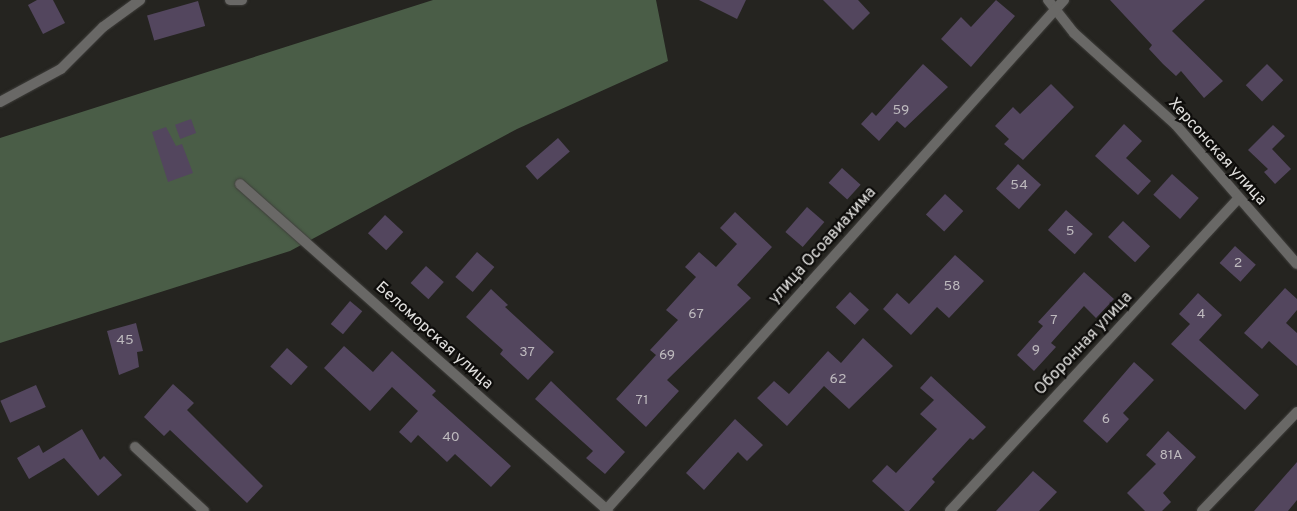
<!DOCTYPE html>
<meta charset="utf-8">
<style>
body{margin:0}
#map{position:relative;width:1297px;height:511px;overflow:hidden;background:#252420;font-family:Overpass,sans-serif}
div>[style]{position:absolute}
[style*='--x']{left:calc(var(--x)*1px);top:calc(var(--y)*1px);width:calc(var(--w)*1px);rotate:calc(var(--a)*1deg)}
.forest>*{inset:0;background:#4a5d47}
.building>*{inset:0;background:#53465e;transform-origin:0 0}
.roads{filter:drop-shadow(0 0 1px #3f3e3b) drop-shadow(0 0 1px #3f3e3b)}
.minor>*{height:10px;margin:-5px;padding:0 5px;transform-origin:5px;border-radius:5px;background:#696866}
.tertiary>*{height:10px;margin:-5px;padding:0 5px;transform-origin:5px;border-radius:5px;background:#696866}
span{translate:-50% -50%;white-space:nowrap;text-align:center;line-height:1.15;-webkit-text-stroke:4.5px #0e0d0b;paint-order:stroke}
.number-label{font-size:14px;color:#bebabe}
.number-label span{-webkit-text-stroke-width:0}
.street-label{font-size:16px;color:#e1e0de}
</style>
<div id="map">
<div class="forest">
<i style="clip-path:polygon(433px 0,656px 0,668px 61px,517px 129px,290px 251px,0 343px,0 138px)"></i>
</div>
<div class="building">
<i style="clip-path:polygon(37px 0,53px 0,65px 23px,43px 34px,28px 5px)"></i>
<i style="clip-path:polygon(699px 0,746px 0,737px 19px)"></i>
<i style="clip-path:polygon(823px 0,858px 0,870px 13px,853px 30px)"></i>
<i style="clip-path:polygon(996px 0,1015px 16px,971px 67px,941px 39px,961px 17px,971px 27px)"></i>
<i style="clip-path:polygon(1110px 0,1205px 0,1172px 31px,1223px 81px,1204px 98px,1181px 71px,1176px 76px,1163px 64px,1149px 49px,1152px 45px)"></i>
<i style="left:198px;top:1px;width:26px;height:53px;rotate:74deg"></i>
<i style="clip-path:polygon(923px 64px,948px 87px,905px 128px,897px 121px,879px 141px,861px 124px,872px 112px,876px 116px)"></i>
<i style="left:1267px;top:64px;width:23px;height:30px;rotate:45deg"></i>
<i style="clip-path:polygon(1051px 84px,1074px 107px,1023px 160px,1004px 144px,1009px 139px,995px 126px,1013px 107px,1020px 114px)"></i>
<i style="left:191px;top:119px;width:15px;height:17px;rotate:70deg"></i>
<i style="clip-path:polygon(1124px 124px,1142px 141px,1126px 158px,1151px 181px,1138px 195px,1095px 156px)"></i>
<i style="clip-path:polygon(1273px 125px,1285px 136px,1272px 149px,1291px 169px,1275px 184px,1264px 172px,1268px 169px,1248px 150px)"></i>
<i style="clip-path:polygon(166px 127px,176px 146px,182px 144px,193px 173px,168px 182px,152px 132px)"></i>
<i style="left:558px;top:138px;width:18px;height:43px;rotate:49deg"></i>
<i style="left:1018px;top:164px;width:31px;height:33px;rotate:42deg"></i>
<i style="left:842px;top:168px;width:25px;height:20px;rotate:42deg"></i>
<i style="left:1172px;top:174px;width:36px;height:28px;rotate:42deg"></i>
<i style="left:945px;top:194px;width:25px;height:28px;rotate:43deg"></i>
<i style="left:807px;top:207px;width:23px;height:33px;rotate:41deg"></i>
<i style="left:1066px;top:210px;width:36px;height:27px;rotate:42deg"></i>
<i style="clip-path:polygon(735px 212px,772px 247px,737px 285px,751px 298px,667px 380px,679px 391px,646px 427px,616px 399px,656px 355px,650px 350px,678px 320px,666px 310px,696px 277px,685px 267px,699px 252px,716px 267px,737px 244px,720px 228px)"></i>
<i style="left:385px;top:215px;width:25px;height:25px;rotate:43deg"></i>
<i style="left:1123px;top:221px;width:37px;height:22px;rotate:43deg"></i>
<i style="left:1235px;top:246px;width:28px;height:23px;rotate:42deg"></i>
<i style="left:477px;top:252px;width:23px;height:33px;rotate:41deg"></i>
<i style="clip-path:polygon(955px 255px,984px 281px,949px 318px,937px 307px,911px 335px,883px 309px,897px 293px,909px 304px)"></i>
<i style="left:426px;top:266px;width:24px;height:23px;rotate:42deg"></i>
<i style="clip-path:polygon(1084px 272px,1114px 299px,1096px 318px,1084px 306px,1051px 343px,1056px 347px,1034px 371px,1017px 355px,1043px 326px,1038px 322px)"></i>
<i style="clip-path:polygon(1285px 288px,1297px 299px,1297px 310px,1286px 323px,1297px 333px,1297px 366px,1269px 341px,1262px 349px,1244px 333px)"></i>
<i style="clip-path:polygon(491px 289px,508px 305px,505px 307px,554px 352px,528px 380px,500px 354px,503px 350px,466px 317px)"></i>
<i style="left:850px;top:292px;width:26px;height:21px;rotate:43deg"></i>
<i style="clip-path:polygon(1198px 293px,1222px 315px,1199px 340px,1259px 395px,1245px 410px,1171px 344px,1190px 324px,1179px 314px)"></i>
<i style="left:350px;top:301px;width:16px;height:30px;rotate:40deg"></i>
<i style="clip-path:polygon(136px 323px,143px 351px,137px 352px,139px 367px,119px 375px,107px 331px)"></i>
<i style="clip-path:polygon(863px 338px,893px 366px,849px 409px,824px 386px,787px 426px,757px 398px,774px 381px,789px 394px,828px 351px,841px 363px)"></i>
<i style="clip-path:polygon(344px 346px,373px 372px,392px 351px,436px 391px,432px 395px,511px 466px,491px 487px,455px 454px,447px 462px,418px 435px,411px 443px,399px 432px,418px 411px,392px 387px,370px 411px,324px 368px)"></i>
<i style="left:287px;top:348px;width:28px;height:25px;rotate:42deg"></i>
<i style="clip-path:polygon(1134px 362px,1154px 380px,1123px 413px,1129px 419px,1107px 443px,1083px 421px)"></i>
<i style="clip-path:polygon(931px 376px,986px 427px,973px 440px,970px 438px,932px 479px,935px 482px,909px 511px,905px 511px,872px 481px,887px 465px,896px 473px,937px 429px,920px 414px,934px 400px,920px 388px)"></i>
<i style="clip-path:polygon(551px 381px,625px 452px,605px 474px,586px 458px,593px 451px,535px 399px)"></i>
<i style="clip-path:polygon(173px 384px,194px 403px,187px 410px,263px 486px,247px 503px,170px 430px,164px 436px,144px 417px)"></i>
<i style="left:36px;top:385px;width:24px;height:39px;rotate:66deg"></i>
<i style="clip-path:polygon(735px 419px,763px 445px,747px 461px,738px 452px,704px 490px,686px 473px)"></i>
<i style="clip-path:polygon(82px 429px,100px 460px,104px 456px,122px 475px,98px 496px,64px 458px,29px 479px,17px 458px,39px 445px,43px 453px)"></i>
<i style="clip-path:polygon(1168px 431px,1196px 457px,1163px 493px,1171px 502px,1162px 511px,1145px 511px,1127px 493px,1156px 464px,1146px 455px)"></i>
<i style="clip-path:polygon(1297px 462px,1297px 500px,1288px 511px,1254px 511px)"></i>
<i style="clip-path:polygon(1033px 471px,1057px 492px,1039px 511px,996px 511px)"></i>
</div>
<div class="roads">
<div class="minor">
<i style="--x:230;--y:0;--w:12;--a:0"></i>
<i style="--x:1048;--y:0;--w:42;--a:51.8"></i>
<i style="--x:1074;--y:33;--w:137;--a:42"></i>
<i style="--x:1176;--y:125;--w:184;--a:49"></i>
<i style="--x:0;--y:102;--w:69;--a:-28.4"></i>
<i style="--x:61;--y:69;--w:59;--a:-45"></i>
<i style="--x:103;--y:27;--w:46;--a:-36.1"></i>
<i style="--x:240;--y:184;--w:492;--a:41.6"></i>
<i style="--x:135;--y:447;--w:94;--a:42.8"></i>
<i style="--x:950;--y:511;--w:426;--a:-47.3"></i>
<i style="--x:1202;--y:511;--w:137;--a:-46.2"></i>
</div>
<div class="tertiary">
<i style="--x:605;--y:511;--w:687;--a:-48.07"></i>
</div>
</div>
<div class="number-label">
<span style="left:901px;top:111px">59</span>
<span style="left:1019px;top:186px">54</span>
<span style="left:1070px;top:232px">5</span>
<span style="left:1238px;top:264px">2</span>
<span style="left:952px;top:287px">58</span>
<span style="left:696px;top:315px">67</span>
<span style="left:1201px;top:315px">4</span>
<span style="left:1054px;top:321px">7</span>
<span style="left:125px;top:341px">45</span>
<span style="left:1036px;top:351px">9</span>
<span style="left:527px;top:353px">37</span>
<span style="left:667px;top:356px">69</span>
<span style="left:838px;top:380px">62</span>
<span style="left:642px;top:401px">71</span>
<span style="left:1106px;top:420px">6</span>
<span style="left:451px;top:438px">40</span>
<span style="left:1171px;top:456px">81А</span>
</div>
<div class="street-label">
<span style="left:1217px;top:152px;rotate:48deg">Херсонская улица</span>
<span style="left:823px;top:246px;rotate:-48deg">улица Осоавиахима</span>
<span style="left:434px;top:336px;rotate:42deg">Беломорская улица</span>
<span style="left:1084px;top:344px;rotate:-47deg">Оборонная улица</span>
</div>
</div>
